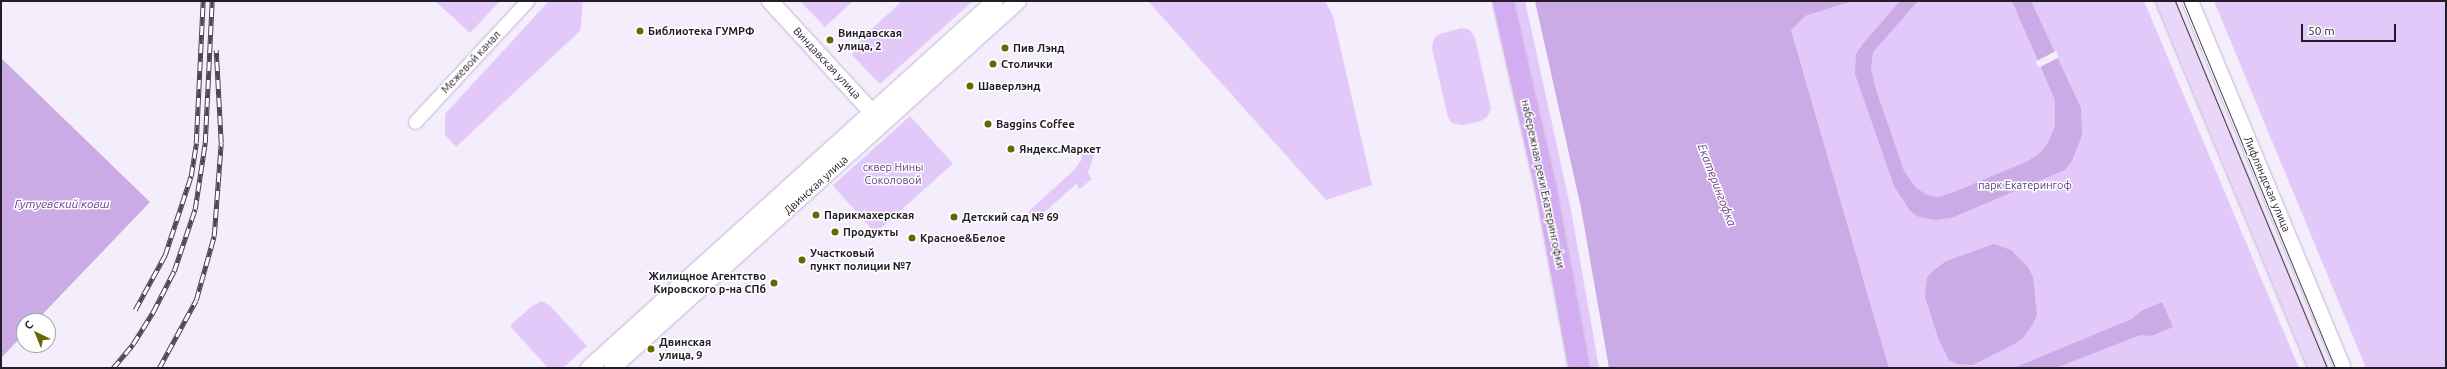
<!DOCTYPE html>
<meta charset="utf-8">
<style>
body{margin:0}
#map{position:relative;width:2447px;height:369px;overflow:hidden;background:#f4edfb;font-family:Ubuntu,sans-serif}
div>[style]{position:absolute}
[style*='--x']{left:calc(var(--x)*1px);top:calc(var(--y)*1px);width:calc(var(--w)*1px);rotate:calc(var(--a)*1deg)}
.green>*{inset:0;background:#e2c9fa;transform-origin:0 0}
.water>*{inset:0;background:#caabe6}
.pier>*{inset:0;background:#f4edfb;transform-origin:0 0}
.roads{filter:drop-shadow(0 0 1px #c5b4d5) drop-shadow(0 0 1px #c5b4d5)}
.minor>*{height:13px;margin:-6.5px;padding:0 6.5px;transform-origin:6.5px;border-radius:6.5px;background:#fff}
.tertiary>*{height:16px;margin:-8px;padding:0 8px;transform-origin:8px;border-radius:8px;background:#fff}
.secondary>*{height:18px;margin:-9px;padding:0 9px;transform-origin:9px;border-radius:9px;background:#e9d6f8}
.primary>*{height:20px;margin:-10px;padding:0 10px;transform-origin:10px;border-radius:10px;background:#d3adf1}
.tram>*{height:1px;margin:-0.5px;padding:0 0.5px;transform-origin:0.5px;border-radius:0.5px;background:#4c4652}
.rail>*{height:4.5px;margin-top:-2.25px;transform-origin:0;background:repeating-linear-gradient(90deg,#fff 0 9px,#4c4652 0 18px);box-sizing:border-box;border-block:1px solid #4c4652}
.dots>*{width:11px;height:11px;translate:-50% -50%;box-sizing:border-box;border:2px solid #fff;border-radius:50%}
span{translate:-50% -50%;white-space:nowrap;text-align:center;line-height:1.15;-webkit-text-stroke:3px #fff;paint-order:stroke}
.poi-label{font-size:11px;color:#231d29;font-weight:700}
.left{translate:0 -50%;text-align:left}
.right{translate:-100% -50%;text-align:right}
.street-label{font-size:11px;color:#231d29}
.park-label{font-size:11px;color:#623b81}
.water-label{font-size:12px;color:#663e86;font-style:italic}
.frame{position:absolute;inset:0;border:2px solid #231d29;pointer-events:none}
.north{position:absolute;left:16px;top:313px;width:40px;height:40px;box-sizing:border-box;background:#fff;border:1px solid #a7a5a9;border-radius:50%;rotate:317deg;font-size:11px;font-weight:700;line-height:16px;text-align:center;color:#231d29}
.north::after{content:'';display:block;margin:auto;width:14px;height:18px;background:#666804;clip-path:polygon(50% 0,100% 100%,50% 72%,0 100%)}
.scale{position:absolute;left:2301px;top:24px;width:95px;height:18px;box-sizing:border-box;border:2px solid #231d29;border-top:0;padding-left:5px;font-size:12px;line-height:14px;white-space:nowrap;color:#231d29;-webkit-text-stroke:3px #fff;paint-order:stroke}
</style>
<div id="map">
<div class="green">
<i style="clip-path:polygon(435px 1px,500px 1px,470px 33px)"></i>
<i style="clip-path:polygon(549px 1px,583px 1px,580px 31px,456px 147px,445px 135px,445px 114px)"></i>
<i style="clip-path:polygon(800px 1px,853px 1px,825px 27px)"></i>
<i style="clip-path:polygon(902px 1px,973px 1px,880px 84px,852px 55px,860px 40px)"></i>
<i style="clip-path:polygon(1148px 1px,1325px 1px,1333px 16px,1372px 185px,1326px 200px)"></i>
<i style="clip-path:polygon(1511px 1px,1525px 1px,1571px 210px,1599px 368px,1586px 368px)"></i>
<i style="clip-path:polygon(1853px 1px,2144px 1px,2299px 368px,1889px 368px,1791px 30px,1805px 16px)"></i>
<i style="clip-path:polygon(2214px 1px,2446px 1px,2446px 368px,2366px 368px)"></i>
<i style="clip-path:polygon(1461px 28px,1470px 30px,1475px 38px,1491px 109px,1487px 117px,1481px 121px,1462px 125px,1452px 123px,1448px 117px,1432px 48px,1434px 38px,1440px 34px)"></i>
<i style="left:910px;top:116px;width:64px;height:104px;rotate:48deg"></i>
<i style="clip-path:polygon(1086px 151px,1094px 154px,1088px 173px,1092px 179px,1080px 189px,1076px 184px,1038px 218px,1033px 217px,1028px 212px,1075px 169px,1082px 159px,1082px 153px)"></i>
<i style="clip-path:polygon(542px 301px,550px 306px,587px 346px,563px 368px,548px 368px,510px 326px,532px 306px)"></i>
</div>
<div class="water">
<i style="clip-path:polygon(1535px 1px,1853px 1px,1805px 16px,1791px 30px,1889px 368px,1609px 368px,1581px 208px)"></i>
<i style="clip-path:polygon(1900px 1px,1918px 1px,1873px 52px,1871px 68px,1875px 87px,1904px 171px,1916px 188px,1927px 195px,1939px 197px,1954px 192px,2028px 161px,2040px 153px,2048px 143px,2055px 126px,2055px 100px,2012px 1px,2031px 1px,2081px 108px,2082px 135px,2072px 161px,2065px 170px,1951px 218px,1934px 220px,1919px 217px,1910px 211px,1894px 186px,1855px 74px,1856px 54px,1862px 45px)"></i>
<i style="clip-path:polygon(1px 58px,150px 202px,36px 321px,24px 321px,24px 334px,1px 358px)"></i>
<i style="clip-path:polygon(1994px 244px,2011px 250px,2028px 267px,2033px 277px,2037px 315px,2031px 327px,2022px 339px,2014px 344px,1973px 365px,1957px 364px,1949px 360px,1939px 340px,1925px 297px,1927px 278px,1933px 271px,1946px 261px)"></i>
<i style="clip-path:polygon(2162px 302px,2173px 327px,2151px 336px,2140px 335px,2056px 368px,2014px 368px,2132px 319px,2141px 311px)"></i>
</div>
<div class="pier">
<i style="left:2056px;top:51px;width:7px;height:23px;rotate:63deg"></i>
</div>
<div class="roads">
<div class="minor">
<i style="--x:415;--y:122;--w:165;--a:-47.2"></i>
</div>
<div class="tertiary">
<i style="--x:770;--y:1;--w:160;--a:47.5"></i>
<i style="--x:2190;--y:1;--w:398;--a:67.4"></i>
<i style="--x:589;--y:368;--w:547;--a:-42.11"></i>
<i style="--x:612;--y:368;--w:547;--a:-42.11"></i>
</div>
<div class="secondary">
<i style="--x:2165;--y:1;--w:398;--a:67.4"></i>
</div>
<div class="primary">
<i style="--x:1503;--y:1;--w:194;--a:77.2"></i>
<i style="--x:1546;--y:190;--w:181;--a:79.5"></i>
</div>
</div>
<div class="tram">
<i style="--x:2175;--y:1;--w:397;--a:67.5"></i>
<i style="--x:2183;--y:1;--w:397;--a:67.5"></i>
</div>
<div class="rail">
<i style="--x:135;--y:310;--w:63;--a:-61.4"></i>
<i style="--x:165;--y:255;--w:83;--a:-71.8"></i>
<i style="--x:191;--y:176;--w:33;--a:-81"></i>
<i style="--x:196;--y:143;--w:142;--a:-87.2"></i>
<i style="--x:113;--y:368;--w:31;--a:-50"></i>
<i style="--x:133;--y:344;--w:38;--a:-58"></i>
<i style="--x:153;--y:312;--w:46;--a:-62.9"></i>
<i style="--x:174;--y:271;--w:65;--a:-71.3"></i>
<i style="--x:195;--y:209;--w:67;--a:-81.4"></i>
<i style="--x:205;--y:143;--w:142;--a:-87.2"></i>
<i style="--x:159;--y:368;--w:77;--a:-61.4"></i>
<i style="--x:196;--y:300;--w:66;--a:-74.3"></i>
<i style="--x:214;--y:236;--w:93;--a:-85.7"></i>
<i style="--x:221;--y:143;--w:93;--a:-93.1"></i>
</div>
<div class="dots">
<i style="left:640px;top:31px;background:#666804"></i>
<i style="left:830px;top:40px;background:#666804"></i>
<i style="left:1005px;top:48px;background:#666804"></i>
<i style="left:993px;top:64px;background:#666804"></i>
<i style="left:970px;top:86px;background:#666804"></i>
<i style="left:988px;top:124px;background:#666804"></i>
<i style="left:1011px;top:149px;background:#666804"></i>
<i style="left:816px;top:215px;background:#666804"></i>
<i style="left:954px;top:217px;background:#666804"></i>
<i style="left:835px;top:232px;background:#666804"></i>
<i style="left:912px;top:238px;background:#666804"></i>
<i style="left:802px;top:260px;background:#666804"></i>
<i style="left:774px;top:283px;background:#666804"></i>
<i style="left:651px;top:349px;background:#666804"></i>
</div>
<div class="poi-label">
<span class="left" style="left:648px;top:31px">Библиотека ГУМРФ</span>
<span class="left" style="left:838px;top:40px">Виндавская<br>улица, 2</span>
<span class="left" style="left:1013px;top:48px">Пив Лэнд</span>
<span class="left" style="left:1001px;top:64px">Столички</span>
<span class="left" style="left:978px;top:86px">Шаверлэнд</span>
<span class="left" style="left:996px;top:124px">Baggins Coffee</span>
<span class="left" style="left:1019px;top:149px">Яндекс.Маркет</span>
<span class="left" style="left:824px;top:215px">Парикмахерская</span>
<span class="left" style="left:962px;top:217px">Детский сад № 69</span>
<span class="left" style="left:843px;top:232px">Продукты</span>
<span class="left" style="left:920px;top:238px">Красное&amp;Белое</span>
<span class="left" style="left:810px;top:260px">Участковый<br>пункт полиции №7</span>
<span class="right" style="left:766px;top:283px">Жилищное Агентство<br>Кировского р-на СПб</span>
<span class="left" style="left:659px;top:349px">Двинская<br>улица, 9</span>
</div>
<div class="street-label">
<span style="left:471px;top:62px;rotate:-47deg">Межевой канал</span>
<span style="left:827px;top:63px;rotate:47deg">Виндавская улица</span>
<span style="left:1543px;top:184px;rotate:78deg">набережная реки Екатерингофки</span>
<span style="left:2267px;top:184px;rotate:67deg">Лифляндская улица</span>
<span style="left:816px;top:185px;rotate:-42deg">Двинская улица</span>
</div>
<div class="park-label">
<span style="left:893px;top:174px">сквер Нины<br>Соколовой</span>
<span style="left:2025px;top:185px">парк Екатерингоф</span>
</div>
<div class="water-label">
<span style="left:1717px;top:185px;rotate:69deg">Екатерингофка</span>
<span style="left:62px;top:204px">Гутуевский ковш</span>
</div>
<div class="frame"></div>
<div class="north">С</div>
<div class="scale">50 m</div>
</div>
